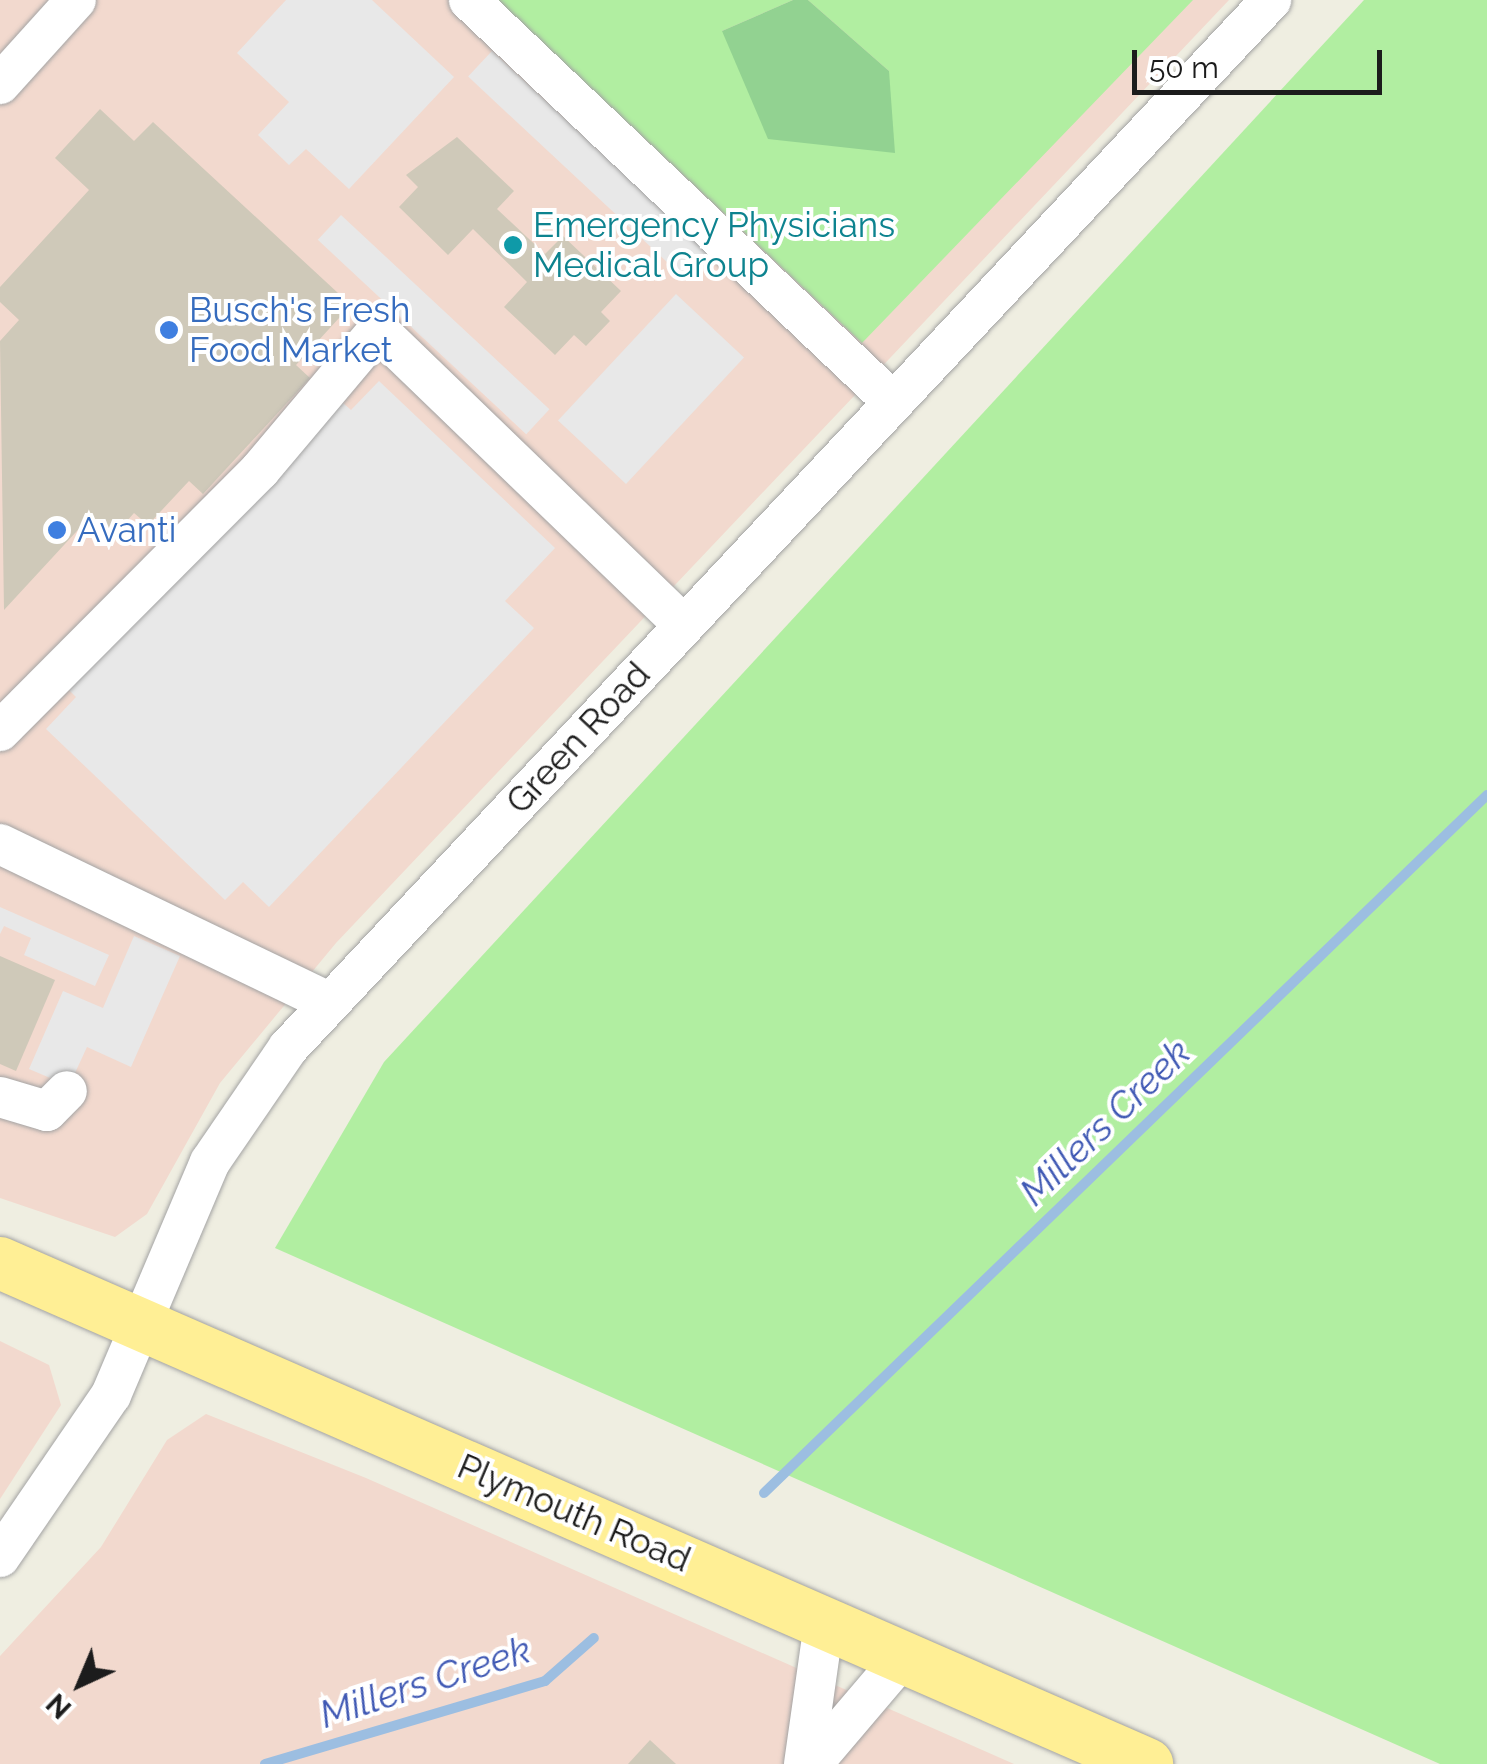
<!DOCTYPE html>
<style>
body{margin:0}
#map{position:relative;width:1487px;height:1764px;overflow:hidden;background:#efeee1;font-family:Raleway,sans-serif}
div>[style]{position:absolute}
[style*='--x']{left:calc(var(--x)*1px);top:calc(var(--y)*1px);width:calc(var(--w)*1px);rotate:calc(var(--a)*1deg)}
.commercial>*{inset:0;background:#f2d9ce}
.grass>*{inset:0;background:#b1eea1}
.forest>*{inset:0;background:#92d291}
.parking>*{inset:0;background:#e8e8e8;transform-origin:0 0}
.stream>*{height:10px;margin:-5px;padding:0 5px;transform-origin:5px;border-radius:5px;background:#9cbee1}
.building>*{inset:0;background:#cfc9b9}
.roads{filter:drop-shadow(0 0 2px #a3a3a3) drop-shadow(0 0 2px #a3a3a3)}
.minor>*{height:40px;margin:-20px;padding:0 20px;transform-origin:20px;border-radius:20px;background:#fff}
.major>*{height:52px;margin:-26px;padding:0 26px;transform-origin:26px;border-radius:26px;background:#ffef95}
.dots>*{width:28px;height:28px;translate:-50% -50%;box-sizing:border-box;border:5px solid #fff;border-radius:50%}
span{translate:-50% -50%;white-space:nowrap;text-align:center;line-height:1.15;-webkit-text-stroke:8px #fff;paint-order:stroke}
.culture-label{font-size:35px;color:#0d838f}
.left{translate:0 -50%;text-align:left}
.shop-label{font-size:35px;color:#366cbe}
.street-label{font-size:35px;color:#1c1c1c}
.water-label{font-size:38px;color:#4059b4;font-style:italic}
.north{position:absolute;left:30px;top:1634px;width:100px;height:100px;-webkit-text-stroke:8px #fff;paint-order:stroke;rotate:224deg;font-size:28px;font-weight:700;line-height:40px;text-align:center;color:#1c1c1c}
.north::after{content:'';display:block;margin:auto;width:35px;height:45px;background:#1c1c1c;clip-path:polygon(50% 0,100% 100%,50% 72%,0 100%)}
.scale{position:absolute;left:1132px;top:50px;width:250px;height:45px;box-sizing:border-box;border:5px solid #1c1c1c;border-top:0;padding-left:12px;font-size:30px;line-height:35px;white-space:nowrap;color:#1c1c1c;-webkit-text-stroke:8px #fff;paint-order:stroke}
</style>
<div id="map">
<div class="commercial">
<i style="clip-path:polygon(0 0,1229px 0,336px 943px,220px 1083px,147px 1214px,115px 1237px,0 1198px)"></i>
<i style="clip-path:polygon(0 1341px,49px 1365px,61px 1405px,0 1499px)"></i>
<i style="clip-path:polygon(206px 1414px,366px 1478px,1014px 1764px,0 1764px,0 1656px,101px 1547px,167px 1440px)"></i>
</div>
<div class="grass">
<i style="clip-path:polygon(497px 0,793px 0,722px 31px,889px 71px,808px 0,1193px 0,862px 343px)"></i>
<i style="clip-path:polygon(1364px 0,1487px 0,1487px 1764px,1440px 1764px,275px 1248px,384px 1062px)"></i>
</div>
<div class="forest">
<i style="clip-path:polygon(793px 0,808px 0,889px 71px,895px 153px,768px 139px,722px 31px)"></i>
</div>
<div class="parking">
<i style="clip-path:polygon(286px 0,372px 0,454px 77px,349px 189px,306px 149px,289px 165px,258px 135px,289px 102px,237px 53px)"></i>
<i style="left:492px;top:51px;width:295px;height:35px;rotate:43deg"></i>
<i style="left:341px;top:215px;width:285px;height:34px;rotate:43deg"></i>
<i style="left:676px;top:294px;width:93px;height:173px;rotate:43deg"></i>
<i style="clip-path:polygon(379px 381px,555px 548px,505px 601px,534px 628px,269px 907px,243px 882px,225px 900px,46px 729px,76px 697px,69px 690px,343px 403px,351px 410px)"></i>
<i style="clip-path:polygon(0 907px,109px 955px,95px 986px,24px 955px,31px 938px,4px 926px,0 934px)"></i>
<i style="clip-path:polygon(134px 936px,180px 956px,131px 1067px,87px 1047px,69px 1086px,29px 1069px,63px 991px,103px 1008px)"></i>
</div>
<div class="stream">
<i style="--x:764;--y:1493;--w:1005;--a:-43.99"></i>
<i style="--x:265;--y:1764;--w:292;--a:-16.5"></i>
<i style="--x:545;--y:1681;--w:65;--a:-41.3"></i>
</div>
<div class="building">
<i style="clip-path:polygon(100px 109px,134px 141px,153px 122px,351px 305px,296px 365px,310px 378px,203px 494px,189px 481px,148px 525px,134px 513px,111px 539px,88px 519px,4px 610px,0 341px,19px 320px,0 302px,0 287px,89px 190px,55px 158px)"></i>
<i style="clip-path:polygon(457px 137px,514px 191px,497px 209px,545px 254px,563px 236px,621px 291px,601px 312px,610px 321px,586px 346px,574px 335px,555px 355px,504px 307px,527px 282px,473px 229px,448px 255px,399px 207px,418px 187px,406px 175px)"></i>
<i style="clip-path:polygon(0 956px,55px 980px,16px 1071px,0 1064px)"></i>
<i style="clip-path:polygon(650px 1740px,676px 1764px,628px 1764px)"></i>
</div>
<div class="roads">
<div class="minor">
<i style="--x:469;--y:0;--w:584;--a:43.47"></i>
<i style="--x:0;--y:84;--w:113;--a:-47.9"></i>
<i style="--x:0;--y:731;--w:368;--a:-45.1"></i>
<i style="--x:260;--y:470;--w:183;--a:-49.9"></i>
<i style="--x:378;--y:330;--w:425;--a:44"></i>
<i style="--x:0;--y:844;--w:366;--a:25.7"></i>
<i style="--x:0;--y:1097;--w:49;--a:16.6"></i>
<i style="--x:47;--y:1111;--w:28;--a:-45"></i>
<i style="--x:0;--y:1557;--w:196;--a:-55.6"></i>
<i style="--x:111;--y:1395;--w:253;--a:-67"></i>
<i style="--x:210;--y:1162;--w:138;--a:-55.6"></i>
<i style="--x:288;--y:1048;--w:1437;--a:-46.83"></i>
<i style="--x:804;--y:1764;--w:142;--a:-81.9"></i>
<i style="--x:812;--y:1764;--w:140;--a:-49.6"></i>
</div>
<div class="major">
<i style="--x:0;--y:1263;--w:1252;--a:23.6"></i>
</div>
</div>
<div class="dots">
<i style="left:513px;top:245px;background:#0f9aa8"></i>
<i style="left:169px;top:330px;background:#3f7fe0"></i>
<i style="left:57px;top:530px;background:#3f7fe0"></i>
</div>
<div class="culture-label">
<span class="left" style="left:533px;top:245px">Emergency Physicians<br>Medical Group</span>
</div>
<div class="shop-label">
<span class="left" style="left:189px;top:330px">Busch's Fresh<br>Food Market</span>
<span class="left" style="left:77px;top:530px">Avanti</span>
</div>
<div class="street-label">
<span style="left:578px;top:738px;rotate:-47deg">Green Road</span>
<span style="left:574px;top:1513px;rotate:23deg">Plymouth Road</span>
</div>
<div class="water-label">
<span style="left:1105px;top:1122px;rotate:-44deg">Millers Creek</span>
<span style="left:425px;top:1682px;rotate:-18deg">Millers Creek</span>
</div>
<div class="north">N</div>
<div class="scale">50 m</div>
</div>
